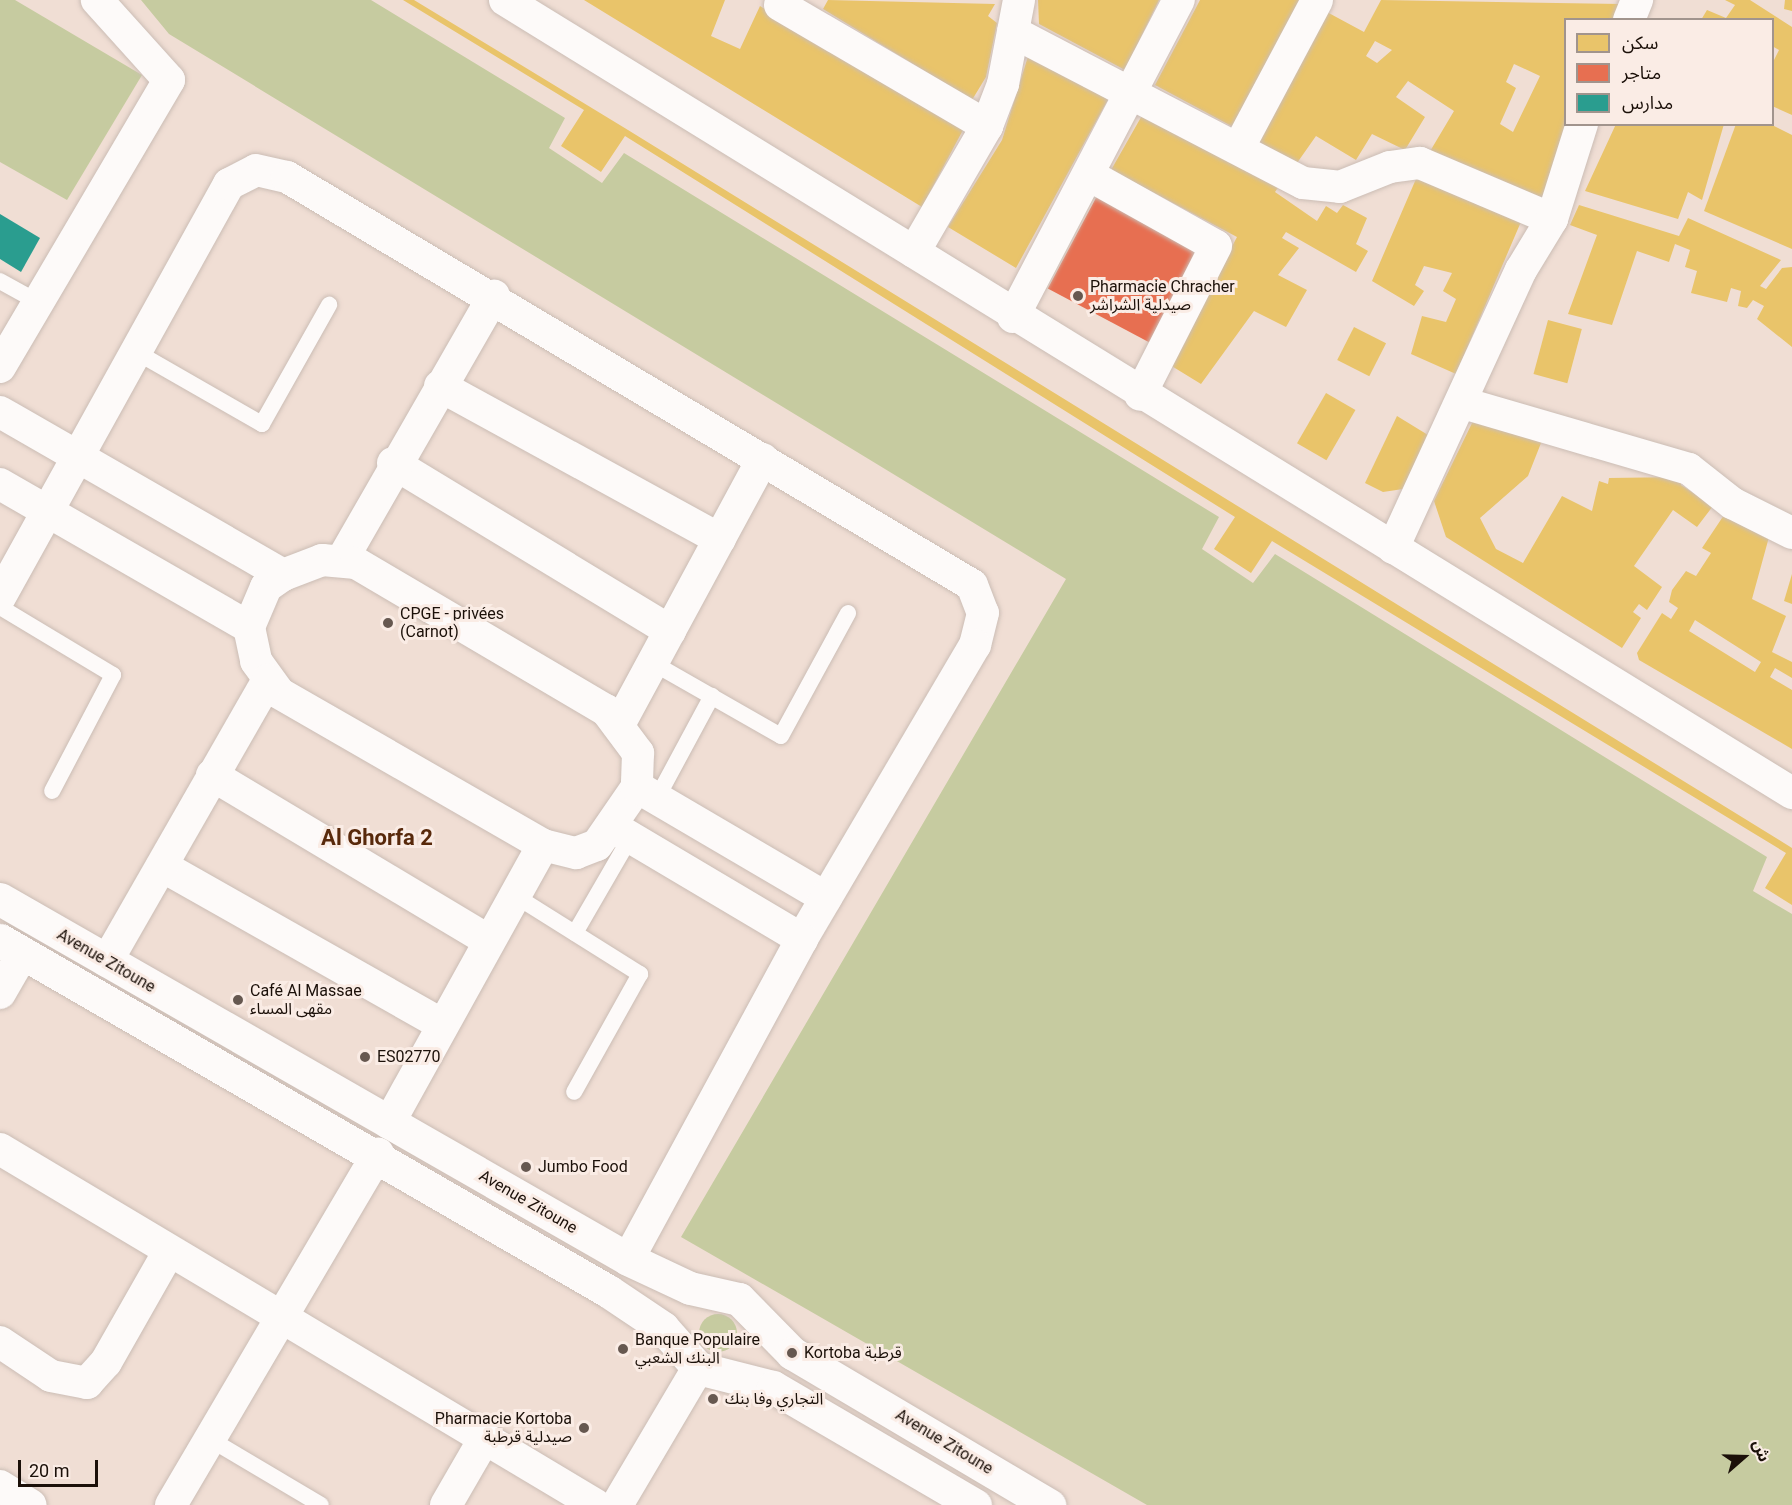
<!DOCTYPE html>
<meta charset="utf-8">
<style>
body{margin:0}
#map{position:relative;width:1792px;height:1505px;overflow:hidden;background:#f0ded4;font-family:Roboto,"Noto Sans Arabic",sans-serif}
div>[style]{position:absolute}
[style*='--x']{left:calc(var(--x)*1px);top:calc(var(--y)*1px);width:calc(var(--w)*1px);rotate:calc(var(--a)*1deg)}
.green>*{inset:0;background:#c6cba0}
.round{border-radius:50%}
.homes>*{inset:0;background:#e9c46a;transform-origin:0 0}
.shops>*{inset:0;background:#e76f51;transform-origin:0 0}
.schools>*{inset:0;background:#2a9d8f}
.roads{filter:drop-shadow(0 0 2px #cbbdb5) drop-shadow(0 0 2px #cbbdb5)}
.service>*{height:16px;margin:-8px;padding:0 8px;transform-origin:8px;border-radius:8px;background:#fdfaf9}
.minor>*{height:32px;margin:-16px;padding:0 16px;transform-origin:16px;border-radius:16px;background:#fdfaf9}
.secondary>*{height:33px;margin:-16.5px;padding:0 16.5px;transform-origin:16.5px;border-radius:16.5px;background:#fdfaf9}
.dots>*{width:16px;height:16px;translate:-50% -50%;box-sizing:border-box;border:3px solid #faece5;border-radius:50%}
span{translate:-50% -50%;white-space:nowrap;text-align:center;line-height:1.15;-webkit-text-stroke:6px #faece5;paint-order:stroke}
.poi-label{font-size:16px;color:#1b1009}
.left{translate:0 -50%;text-align:left}
.right{translate:-100% -50%;text-align:right}
.street-label{font-size:16px;color:#1b1009}
.district-label{font-size:22px;color:#58290b;font-weight:700}
.legend{position:absolute;left:1564px;top:18px;width:210px;height:108px;box-sizing:border-box;background:#faece5;border:2px solid #a1948d;margin:0;padding:8px 10px;list-style:none;font-size:18px;color:#1b1009}
.legend li{display:flex;align-items:center;gap:12px;height:30px}
.legend b{width:30px;border:2px solid #a1948d}
.north{position:absolute;left:1714px;top:1427px;width:60px;height:60px;-webkit-text-stroke:4px #faece5;paint-order:stroke;rotate:70deg;font-size:16px;font-weight:700;line-height:24px;text-align:center;color:#1b1009}
.north::after{content:'';display:block;margin:auto;width:21px;height:27px;background:#1b1009;clip-path:polygon(50% 0,100% 100%,50% 72%,0 100%)}
.scale{position:absolute;left:18px;top:1460px;width:80px;height:27px;box-sizing:border-box;border:3px solid #1b1009;border-top:0;padding-left:8px;font-size:18px;line-height:21px;white-space:nowrap;color:#1b1009;-webkit-text-stroke:4px #faece5;paint-order:stroke}
</style>
<div id="map">
<div class="green">
<i style="clip-path:polygon(0 0,15px 0,142px 75px,67px 200px,0 162px)"></i>
<i style="clip-path:polygon(141px 0,371px 0,565px 118px,549px 148px,602px 183px,624px 153px,1219px 517px,1202px 549px,1253px 583px,1275px 554px,1767px 857px,1753px 891px,1792px 914px,1792px 1505px,1147px 1505px,681px 1237px,1066px 579px,169px 34px)"></i>
<i class="round" style="left:699px;top:1314px;width:38px;height:38px"></i>
</div>
<div class="homes">
<i style="clip-path:polygon(403px 0,414px 0,628px 130px,1792px 848px,1792px 905px,1765px 888px,1786px 853px,1272px 541px,1251px 573px,1214px 549px,1235px 517px,625px 136px,601px 172px,561px 146px,584px 110px)"></i>
<i style="clip-path:polygon(584px 0,725px 0,711px 36px,740px 49px,760px 6px,963px 130px,922px 207px)"></i>
<i style="clip-path:polygon(828px 0,995px 4px,988px 16px,997px 23px,986px 77px,972px 100px,823px 9px)"></i>
<i style="clip-path:polygon(1038px 0,1159px 0,1125px 70px,1039px 24px)"></i>
<i style="clip-path:polygon(1200px 0,1302px 0,1235px 128px,1155px 85px)"></i>
<i style="clip-path:polygon(evenodd,1381px 0,1621px 4px,1620px 20px,1566px 20px,1566px 124px,1542px 201px,1429px 153px,1454px 111px,1408px 81px,1396px 97px,1425px 117px,1405px 150px,1372px 134px,1356px 160px,1316px 136px,1297px 163px,1256px 141px,1325px 11px,1364px 32px,1381px 0,1375px 41px,1392px 50px,1377px 63px,1366px 56px,1375px 41px,1381px 0,1514px 64px,1540px 76px,1513px 132px,1500px 124px,1516px 88px,1506px 82px,1514px 64px)"></i>
<i style="clip-path:polygon(1725px 0,1750px 0,1792px 27px,1792px 115px,1772px 106px,1772px 64px,1779px 50px,1772px 46px,1772px 20px,1701px 20px,1707px 10px,1726px 18px,1735px 5px)"></i>
<i style="clip-path:polygon(1785px 0,1792px 0,1792px 11px,1784px 9px)"></i>
<i style="clip-path:polygon(1030px 50px,1111px 94px,1016px 268px,948px 227px,1002px 140px)"></i>
<i style="clip-path:polygon(1144px 112px,1281px 183px,1275px 192px,1317px 221px,1326px 206px,1337px 213px,1343px 205px,1367px 218px,1356px 244px,1368px 251px,1356px 272px,1286px 232px,1282px 238px,1299px 248px,1278px 275px,1307px 290px,1286px 327px,1254px 311px,1201px 384px,1170px 365px,1237px 237px,1111px 170px)"></i>
<i style="clip-path:polygon(1616px 124px,1724px 124px,1702px 200px,1688px 192px,1678px 219px,1585px 191px)"></i>
<i style="clip-path:polygon(1736px 124px,1770px 124px,1792px 135px,1792px 249px,1704px 211px)"></i>
<i style="clip-path:polygon(1419px 172px,1523px 217px,1456px 374px,1411px 354px,1422px 316px,1446px 322px,1456px 299px,1443px 291px,1452px 273px,1424px 266px,1415px 285px,1424px 291px,1414px 306px,1372px 281px)"></i>
<i style="clip-path:polygon(1579px 205px,1679px 236px,1688px 218px,1781px 260px,1760px 286px,1766px 289px,1782px 268px,1792px 267px,1792px 347px,1757px 319px,1764px 306px,1753px 300px,1747px 308px,1738px 306px,1741px 291px,1731px 288px,1727px 302px,1691px 293px,1697px 271px,1685px 267px,1690px 250px,1675px 244px,1669px 262px,1637px 251px,1612px 325px,1568px 314px,1597px 235px,1570px 225px)"></i>
<i style="left:1548px;top:320px;width:35px;height:56px;rotate:15deg"></i>
<i style="left:1354px;top:327px;width:36px;height:37px;rotate:27deg"></i>
<i style="left:1326px;top:393px;width:34px;height:58px;rotate:30deg"></i>
<i style="clip-path:polygon(1397px 416px,1428px 435px,1403px 489px,1383px 492px,1365px 483px)"></i>
<i style="clip-path:polygon(1475px 417px,1543px 438px,1528px 476px,1480px 518px,1496px 549px,1523px 563px,1562px 496px,1592px 511px,1599px 481px,1608px 484px,1609px 478px,1681px 477px,1681px 485px,1713px 506px,1697px 527px,1673px 510px,1634px 566px,1662px 587px,1647px 610px,1639px 604px,1633px 612px,1641px 618px,1622px 648px,1446px 537px,1434px 501px)"></i>
<i style="clip-path:polygon(evenodd,1726px 512px,1769px 537px,1752px 599px,1786px 616px,1772px 652px,1792px 662px,1792px 678px,1775px 668px,1770px 677px,1792px 690px,1792px 749px,1639px 660px,1637px 653px,1662px 613px,1671px 619px,1678px 608px,1669px 602px,1672px 590px,1686px 571px,1696px 576px,1711px 553px,1702px 548px,1726px 512px,1695px 620px,1761px 662px,1755px 672px,1689px 631px,1695px 620px)"></i>
<i style="clip-path:polygon(1792px 574px,1792px 604px,1784px 601px)"></i>
</div>
<div class="shops">
<i style="left:1098px;top:194px;width:119px;height:107px;rotate:28deg"></i>
</div>
<div class="schools">
<i style="clip-path:polygon(0 214px,40px 238px,21px 272px,0 259px)"></i>
</div>
<div class="roads">
<div class="service">
<i style="--x:0;--y:281;--w:43;--a:28.9"></i>
<i style="--x:138;--y:353;--w:143;--a:29.8"></i>
<i style="--x:262;--y:424;--w:137;--a:-60.6"></i>
<i style="--x:0;--y:607;--w:132;--a:31"></i>
<i style="--x:113;--y:675;--w:131;--a:117.7"></i>
<i style="--x:653;--y:663;--w:147;--a:29.7"></i>
<i style="--x:781;--y:736;--w:140;--a:-61.4"></i>
<i style="--x:657;--y:798;--w:116;--a:-61.7"></i>
<i style="--x:514;--y:895;--w:149;--a:32.1"></i>
<i style="--x:640;--y:974;--w:135;--a:119.2"></i>
<i style="--x:575;--y:933;--w:110;--a:-59.9"></i>
<i style="--x:208;--y:1438;--w:131;--a:30.7"></i>
</div>
<div class="minor">
<i style="--x:505;--y:0;--w:1512;--a:31.64"></i>
<i style="--x:780;--y:5;--w:240;--a:30.3"></i>
<i style="--x:1629;--y:20;--w:22;--a:-68"></i>
<i style="--x:1013;--y:32;--w:327;--a:27.5"></i>
<i style="--x:1303;--y:183;--w:37;--a:6"></i>
<i style="--x:1340;--y:187;--w:54;--a:-21.8"></i>
<i style="--x:1390;--y:167;--w:30;--a:-8"></i>
<i style="--x:1420;--y:163;--w:143;--a:23"></i>
<i style="--x:1239;--y:147;--w:166;--a:-62"></i>
<i style="--x:1089;--y:175;--w:145;--a:29.2"></i>
<i style="--x:1216;--y:246;--w:167;--a:117"></i>
<i style="--x:914;--y:252;--w:146;--a:-59.9"></i>
<i style="--x:987;--y:126;--w:45;--a:-69.1"></i>
<i style="--x:1003;--y:84;--w:86;--a:-79.2"></i>
<i style="--x:1013;--y:317;--w:358;--a:-62.4"></i>
<i style="--x:0;--y:367;--w:333;--a:-59.5"></i>
<i style="--x:169;--y:80;--w:108;--a:-132"></i>
<i style="--x:440;--y:386;--w:319;--a:28.7"></i>
<i style="--x:1463;--y:403;--w:235;--a:16.3"></i>
<i style="--x:1689;--y:469;--w:55;--a:38.3"></i>
<i style="--x:1732;--y:503;--w:67;--a:26.6"></i>
<i style="--x:0;--y:412;--w:327;--a:29.9"></i>
<i style="--x:393;--y:463;--w:324;--a:31.2"></i>
<i style="--x:0;--y:484;--w:287;--a:29.9"></i>
<i style="--x:249;--y:627;--w:35;--a:78"></i>
<i style="--x:256;--y:661;--w:39;--a:54"></i>
<i style="--x:279;--y:693;--w:305;--a:29.9"></i>
<i style="--x:543;--y:845;--w:34;--a:14"></i>
<i style="--x:576;--y:853;--w:22;--a:-21"></i>
<i style="--x:597;--y:845;--w:70;--a:-55.4"></i>
<i style="--x:637;--y:787;--w:219;--a:30.4"></i>
<i style="--x:1393;--y:548;--w:306;--a:-65.3"></i>
<i style="--x:1521;--y:270;--w:60;--a:-58.7"></i>
<i style="--x:1552;--y:219;--w:100;--a:-72.5"></i>
<i style="--x:342;--y:560;--w:305;--a:-60.1"></i>
<i style="--x:0;--y:597;--w:472;--a:-61"></i>
<i style="--x:229;--y:184;--w:30;--a:-27"></i>
<i style="--x:256;--y:170;--w:32;--a:13"></i>
<i style="--x:287;--y:177;--w:797;--a:30.78"></i>
<i style="--x:972;--y:585;--w:30;--a:69"></i>
<i style="--x:983;--y:613;--w:33;--a:104"></i>
<i style="--x:975;--y:645;--w:341;--a:120.5"></i>
<i style="--x:802;--y:939;--w:364;--a:118.5"></i>
<i style="--x:249;--y:627;--w:43;--a:-67"></i>
<i style="--x:266;--y:587;--w:21;--a:-35"></i>
<i style="--x:283;--y:575;--w:42;--a:-21"></i>
<i style="--x:322;--y:560;--w:34;--a:5"></i>
<i style="--x:356;--y:563;--w:290;--a:30.5"></i>
<i style="--x:606;--y:710;--w:54;--a:53.3"></i>
<i style="--x:638;--y:753;--w:34;--a:92"></i>
<i style="--x:620;--y:723;--w:300;--a:-61.6"></i>
<i style="--x:212;--y:775;--w:322;--a:30.9"></i>
<i style="--x:613;--y:827;--w:220;--a:30.7"></i>
<i style="--x:162;--y:866;--w:321;--a:29.5"></i>
<i style="--x:107;--y:961;--w:324;--a:-60.2"></i>
<i style="--x:0;--y:993;--w:46;--a:-60.1"></i>
<i style="--x:389;--y:1123;--w:318;--a:-61"></i>
<i style="--x:0;--y:1149;--w:694;--a:30.85"></i>
<i style="--x:0;--y:1342;--w:61;--a:33.7"></i>
<i style="--x:51;--y:1376;--w:37;--a:11"></i>
<i style="--x:87;--y:1383;--w:28;--a:-48"></i>
<i style="--x:106;--y:1362;--w:125;--a:-60.4"></i>
<i style="--x:0;--y:1486;--w:36;--a:32"></i>
<i style="--x:171;--y:1505;--w:408;--a:-59.5"></i>
<i style="--x:446;--y:1505;--w:74;--a:-60"></i>
<i style="--x:617;--y:1505;--w:159;--a:-59.4"></i>
</div>
<div class="secondary">
<i style="--x:0;--y:899;--w:724;--a:29.82"></i>
<i style="--x:628;--y:1259;--w:68;--a:25.1"></i>
<i style="--x:690;--y:1288;--w:50;--a:12.7"></i>
<i style="--x:739;--y:1299;--w:76;--a:45.5"></i>
<i style="--x:792;--y:1353;--w:299;--a:30.6"></i>
<i style="--x:0;--y:940;--w:702;--a:30"></i>
<i style="--x:608;--y:1291;--w:66;--a:33.9"></i>
<i style="--x:663;--y:1328;--w:53;--a:48.8"></i>
<i style="--x:698;--y:1368;--w:77;--a:14.2"></i>
<i style="--x:773;--y:1387;--w:234;--a:30.3"></i>
</div>
</div>
<div class="dots">
<i style="left:1078px;top:296px;background:#665850"></i>
<i style="left:388px;top:623px;background:#665850"></i>
<i style="left:238px;top:1000px;background:#665850"></i>
<i style="left:365px;top:1057px;background:#665850"></i>
<i style="left:526px;top:1167px;background:#665850"></i>
<i style="left:623px;top:1349px;background:#665850"></i>
<i style="left:792px;top:1353px;background:#665850"></i>
<i style="left:713px;top:1399px;background:#665850"></i>
<i style="left:584px;top:1428px;background:#665850"></i>
</div>
<div class="poi-label">
<span class="left" style="left:1090px;top:296px">Pharmacie Chracher<br>صيدلية الشراشر</span>
<span class="left" style="left:400px;top:623px">CPGE - privées<br>(Carnot)</span>
<span class="left" style="left:250px;top:1000px">Café Al Massae<br>مقهى المساء</span>
<span class="left" style="left:377px;top:1057px">ES02770</span>
<span class="left" style="left:538px;top:1167px">Jumbo Food</span>
<span class="left" style="left:635px;top:1349px">Banque Populaire<br>البنك الشعبي</span>
<span class="left" style="left:804px;top:1353px">Kortoba قرطبة</span>
<span class="left" style="left:725px;top:1399px">التجاري وفا بنك</span>
<span class="right" style="left:572px;top:1428px">Pharmacie Kortoba<br>صيدلية قرطبة</span>
</div>
<div class="street-label">
<span style="left:106px;top:961px;rotate:30deg">Avenue Zitoune</span>
<span style="left:528px;top:1202px;rotate:30deg">Avenue Zitoune</span>
<span style="left:944px;top:1442px;rotate:31deg">Avenue Zitoune</span>
</div>
<div class="district-label">
<span style="left:377px;top:838px">Al Ghorfa 2</span>
</div>
<ul class="legend">
<li><b style="height:16px;background:#e9c46a"></b>سكن</li>
<li><b style="height:16px;background:#e76f51"></b>متاجر</li>
<li><b style="height:16px;background:#2a9d8f"></b>مدارس</li>
</ul>
<div class="north">ش</div>
<div class="scale">20 m</div>
</div>
